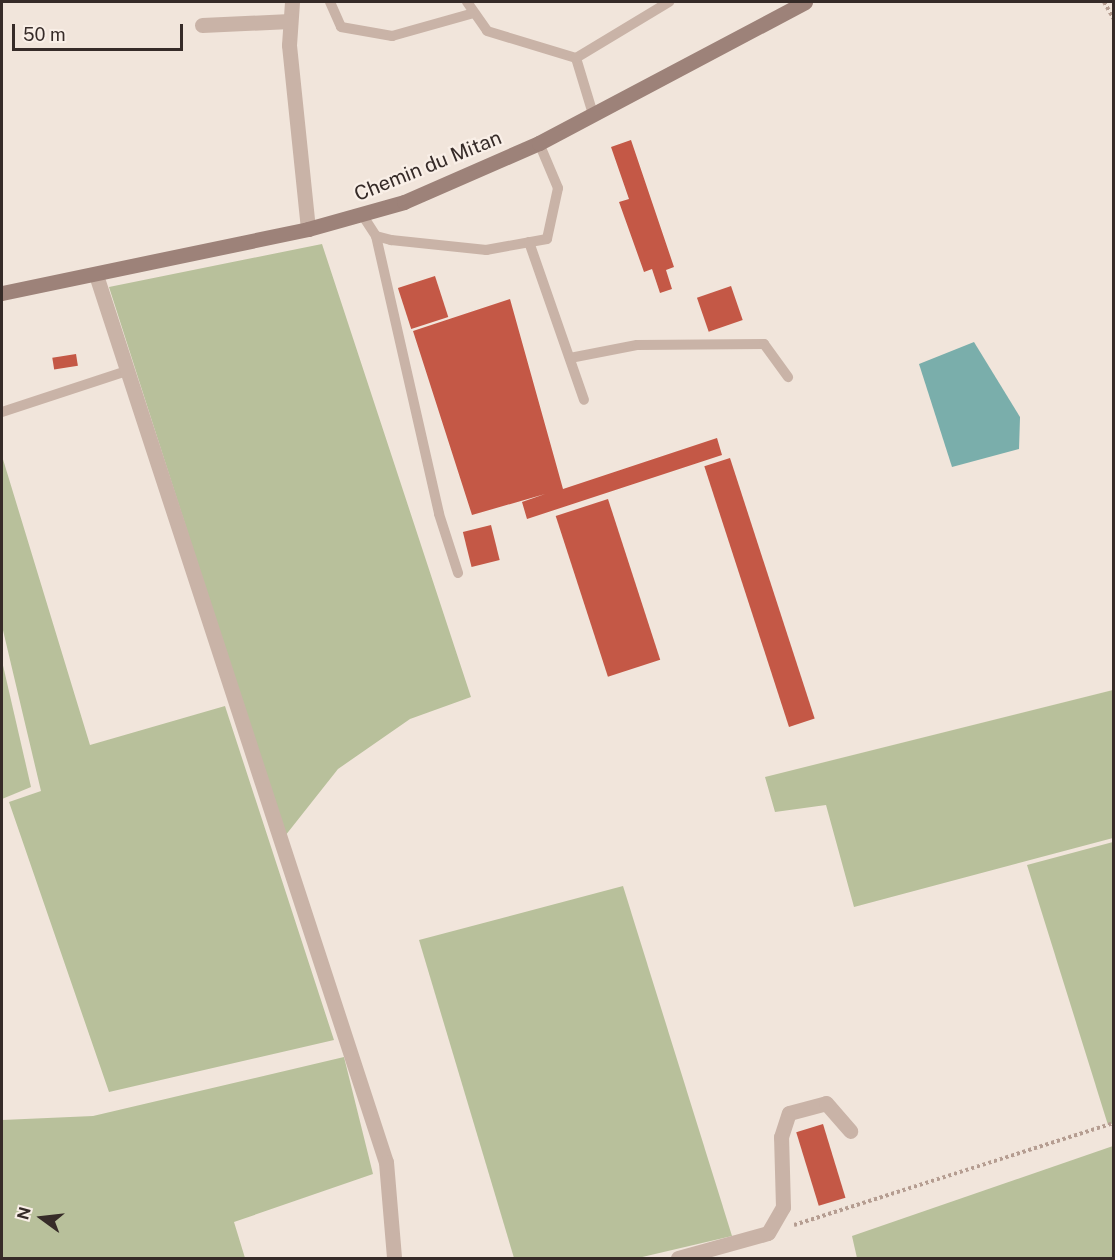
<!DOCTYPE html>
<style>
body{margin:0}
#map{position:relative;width:1115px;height:1260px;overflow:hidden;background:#f1e5db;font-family:"Public Sans",sans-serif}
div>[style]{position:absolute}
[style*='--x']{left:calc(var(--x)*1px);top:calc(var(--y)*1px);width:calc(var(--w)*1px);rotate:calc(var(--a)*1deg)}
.green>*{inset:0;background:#b8c09b}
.water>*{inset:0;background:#7aaeab}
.building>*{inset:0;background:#c45846;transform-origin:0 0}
.path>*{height:4px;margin-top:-2px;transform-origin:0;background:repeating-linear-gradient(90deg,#b59d91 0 3px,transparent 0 6px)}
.lane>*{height:10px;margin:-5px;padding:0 5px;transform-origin:5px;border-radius:5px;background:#c9b3a7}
.street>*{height:15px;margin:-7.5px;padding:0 7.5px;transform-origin:7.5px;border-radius:7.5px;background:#c9b3a7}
.secondary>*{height:15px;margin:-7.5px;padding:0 7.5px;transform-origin:7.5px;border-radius:7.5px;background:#9d8279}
span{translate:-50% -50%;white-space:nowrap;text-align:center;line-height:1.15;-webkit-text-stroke:4.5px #f9efe7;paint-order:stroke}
.street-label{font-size:20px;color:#362b28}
.frame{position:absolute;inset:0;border:3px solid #362b28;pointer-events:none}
.north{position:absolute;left:12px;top:1188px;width:60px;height:60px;-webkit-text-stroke:4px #f9efe7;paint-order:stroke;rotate:285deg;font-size:16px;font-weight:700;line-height:24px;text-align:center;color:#362b28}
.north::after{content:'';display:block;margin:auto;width:21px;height:27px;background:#362b28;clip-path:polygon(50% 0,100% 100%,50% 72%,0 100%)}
.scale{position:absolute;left:12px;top:24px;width:171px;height:27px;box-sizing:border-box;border:3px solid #362b28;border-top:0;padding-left:8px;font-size:18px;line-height:21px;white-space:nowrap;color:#362b28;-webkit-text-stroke:4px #f9efe7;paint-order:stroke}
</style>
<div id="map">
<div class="green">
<i style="clip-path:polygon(322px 244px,471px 697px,410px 719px,338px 769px,285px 836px,109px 287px)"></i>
<i style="clip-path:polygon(2px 456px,90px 745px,225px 706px,334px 1040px,109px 1092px,9px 802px,41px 791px,2px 626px)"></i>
<i style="clip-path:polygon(2px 661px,31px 787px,2px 799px)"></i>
<i style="clip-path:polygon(1113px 690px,1113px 838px,854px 907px,826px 805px,775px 812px,765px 777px)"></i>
<i style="clip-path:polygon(1113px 842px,1114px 1123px,1108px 1125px,1027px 865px)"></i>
<i style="clip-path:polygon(623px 886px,732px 1236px,638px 1258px,514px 1258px,419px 940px)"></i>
<i style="clip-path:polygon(344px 1057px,373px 1174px,234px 1222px,245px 1258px,2px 1258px,2px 1120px,93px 1116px)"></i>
<i style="clip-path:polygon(1113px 1146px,1113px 1258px,857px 1258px,852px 1236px)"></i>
</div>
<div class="water">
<i style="clip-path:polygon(974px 342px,1020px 417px,1019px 449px,952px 467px,919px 364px)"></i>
</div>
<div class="building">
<i style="clip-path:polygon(631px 140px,674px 267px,666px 270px,672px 289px,660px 293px,652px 269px,644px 272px,619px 202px,629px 199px,611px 147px)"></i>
<i style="left:435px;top:276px;width:43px;height:39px;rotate:72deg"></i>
<i style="left:731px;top:286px;width:36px;height:36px;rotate:71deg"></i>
<i style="clip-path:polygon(510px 299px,563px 489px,717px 438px,722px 455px,527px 519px,522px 502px,545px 494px,472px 515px,413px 331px)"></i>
<i style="left:76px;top:354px;width:12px;height:24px;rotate:81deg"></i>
<i style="left:730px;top:458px;width:274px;height:27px;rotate:72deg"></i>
<i style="left:608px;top:499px;width:169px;height:55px;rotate:72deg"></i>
<i style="left:491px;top:525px;width:36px;height:29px;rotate:76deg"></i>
<i style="left:823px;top:1124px;width:77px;height:28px;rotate:73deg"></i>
</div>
<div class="path">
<i style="--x:1104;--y:2;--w:20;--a:60"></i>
<i style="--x:794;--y:1225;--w:336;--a:-17.7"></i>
</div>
<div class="lane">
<i style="--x:330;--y:2;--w:27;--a:66"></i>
<i style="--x:341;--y:27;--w:52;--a:10"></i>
<i style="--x:392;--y:36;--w:85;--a:-15.7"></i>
<i style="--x:467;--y:2;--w:35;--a:55"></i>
<i style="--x:487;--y:31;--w:93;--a:16.9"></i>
<i style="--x:576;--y:58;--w:59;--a:73.1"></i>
<i style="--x:576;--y:58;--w:109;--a:-31.1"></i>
<i style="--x:363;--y:216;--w:24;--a:57"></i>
<i style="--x:376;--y:236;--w:16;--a:15"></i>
<i style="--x:391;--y:240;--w:96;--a:6"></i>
<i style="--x:486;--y:250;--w:62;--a:-10.2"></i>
<i style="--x:547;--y:239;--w:52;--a:-77.8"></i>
<i style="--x:558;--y:188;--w:49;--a:-112.9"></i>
<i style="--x:376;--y:236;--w:285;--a:77.2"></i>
<i style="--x:439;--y:514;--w:62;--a:72.1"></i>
<i style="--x:529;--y:242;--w:167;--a:70.8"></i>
<i style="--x:570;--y:358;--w:68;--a:-11"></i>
<i style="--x:637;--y:345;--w:127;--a:-0.5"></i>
<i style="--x:764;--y:344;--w:41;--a:54"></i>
<i style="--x:2;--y:412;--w:132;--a:-18.2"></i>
</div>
<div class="street">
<i style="--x:292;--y:2;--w:43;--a:94"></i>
<i style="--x:289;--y:45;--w:185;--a:84.1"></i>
<i style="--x:202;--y:25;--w:88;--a:-2.6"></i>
<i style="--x:96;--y:275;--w:933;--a:71.9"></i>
<i style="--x:386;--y:1162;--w:96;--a:85.2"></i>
<i style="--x:678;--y:1258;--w:93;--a:-15.5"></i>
<i style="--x:768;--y:1233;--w:30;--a:-60"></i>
<i style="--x:783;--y:1207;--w:70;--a:-91.6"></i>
<i style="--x:781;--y:1137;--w:25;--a:-72"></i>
<i style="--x:789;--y:1113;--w:38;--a:-15"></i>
<i style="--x:826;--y:1103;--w:37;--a:49"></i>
</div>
<div class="secondary">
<i style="--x:2;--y:293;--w:313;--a:-11.8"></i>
<i style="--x:308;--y:229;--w:100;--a:-15.7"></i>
<i style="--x:404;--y:202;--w:147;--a:-23.6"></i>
<i style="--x:539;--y:143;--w:301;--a:-27.9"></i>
</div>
<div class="street-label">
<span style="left:428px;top:166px;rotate:-22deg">Chemin du Mitan</span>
</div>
<div class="frame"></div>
<div class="north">N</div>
<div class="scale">50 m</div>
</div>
